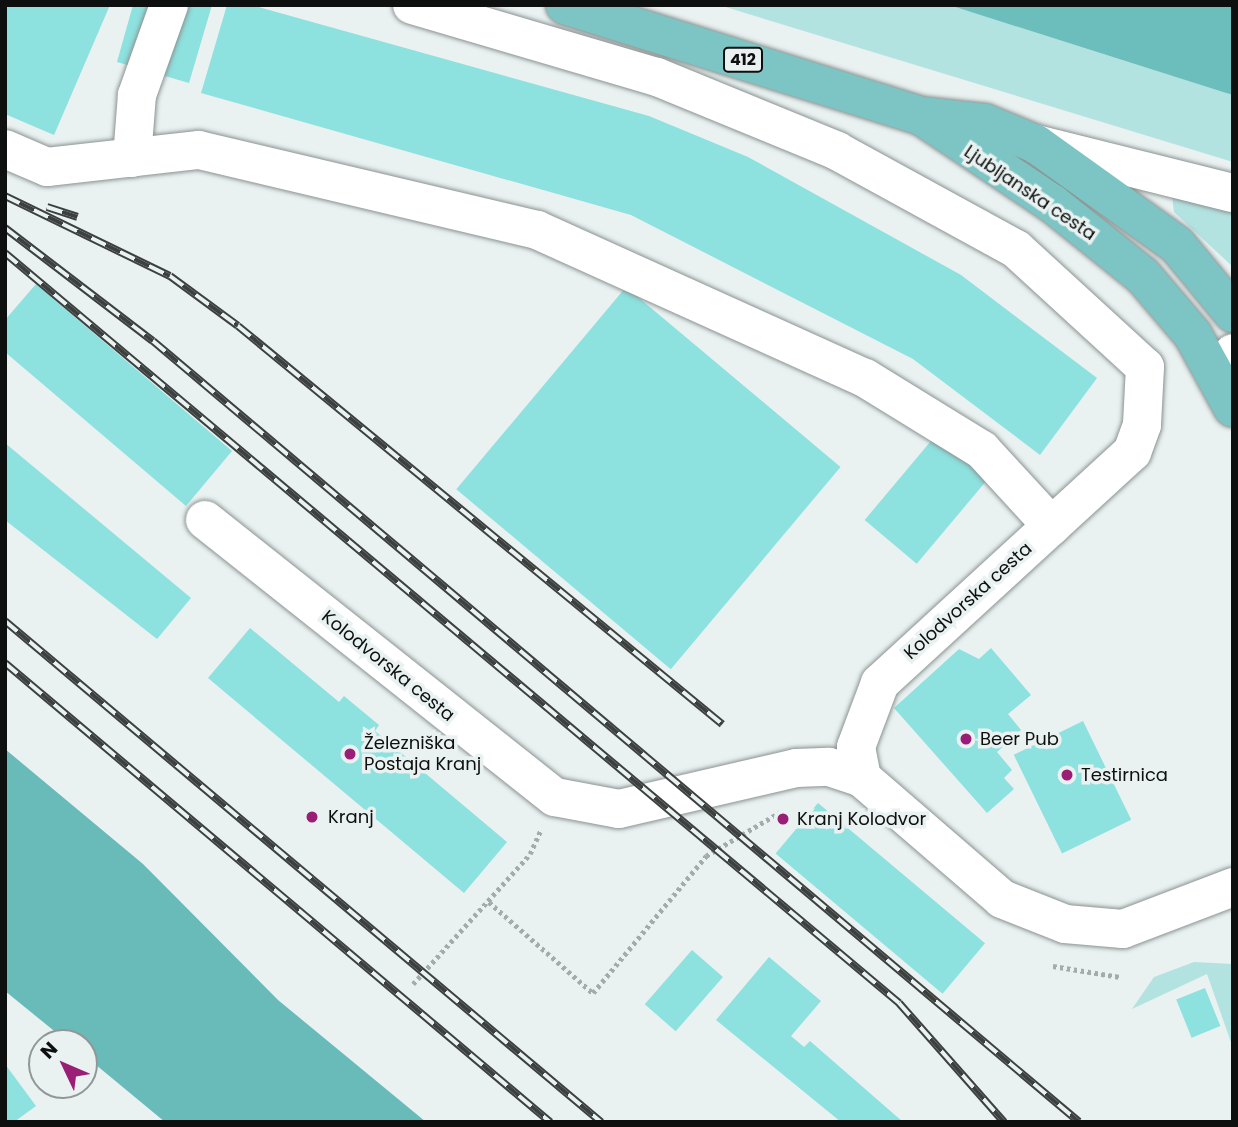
<!DOCTYPE html>
<meta charset="utf-8">
<style>
body{margin:0}
#map{position:relative;width:1238px;height:1127px;overflow:hidden;background:#e9f1f1;font-family:Poppins,sans-serif}
div>[style]{position:absolute}
[style*='--x']{left:calc(var(--x)*1px);top:calc(var(--y)*1px);width:calc(var(--w)*1px);rotate:calc(var(--a)*1deg)}
.green>*{inset:0;background:#b3e3e1}
.forest>*{inset:0;background:#68bbb9}
.water>*{inset:0;background:#6bbebb}
.building>*{inset:0;background:#8de1de;transform-origin:0 0}
.path>*{height:4.5px;margin-top:-2.25px;transform-origin:0;background:repeating-linear-gradient(90deg,#a4abaa 0 3.5px,transparent 0 7px)}
.roads{filter:drop-shadow(0 0 2px #8b9292) drop-shadow(0 0 2px #8b9292)}
.minor>*{height:38px;margin:-19px;padding:0 19px;transform-origin:19px;border-radius:19px;background:#fff}
.major>*{height:38px;margin:-19px;padding:0 19px;transform-origin:19px;border-radius:19px;background:#7cc5c4}
.rail>*{height:8px;margin-top:-4px;transform-origin:0;background:repeating-linear-gradient(90deg,#e9f1f1 0 16px,#3c403f 0 32px);box-sizing:border-box;border-block:2px solid #3c403f}
.dots>*{width:19px;height:19px;translate:-50% -50%;box-sizing:border-box;border:4px solid #e9f1f1;border-radius:50%}
span{translate:-50% -50%;white-space:nowrap;text-align:center;line-height:1.15;-webkit-text-stroke:7px #e9f1f1;paint-order:stroke}
.shield-label span{padding:2px 5px;background:#e9f1f1;border:2px solid;border-radius:5px;-webkit-text-stroke-width:0}
.shield-label{font-size:16px;color:#0d100f;font-weight:700}
.street-label{font-size:18px;color:#0d100f}
.poi-label{font-size:18px;color:#0d100f}
.left{translate:0 -50%;text-align:left}
.frame{position:absolute;inset:0;border:7px solid #0d100f;pointer-events:none}
.north{position:absolute;left:28px;top:1029px;width:70px;height:70px;box-sizing:border-box;background:#e9f1f1;border:2px solid #919797;border-radius:50%;rotate:314deg;font-size:19px;font-weight:700;line-height:28px;text-align:center;color:#0d100f}
.north::after{content:'';display:block;margin:auto;width:24px;height:32px;background:#9a1e76;clip-path:polygon(50% 0,100% 100%,50% 72%,0 100%)}
</style>
<div id="map">
<div class="green">
<i style="clip-path:polygon(719px 5px,949px 5px,1233px 95px,1233px 162px)"></i>
<i style="clip-path:polygon(1172px 196px,1233px 210px,1233px 267px,1174px 212px)"></i>
<i style="clip-path:polygon(1194px 962px,1233px 964px,1233px 1048px,1207px 974px,1132px 1009px,1154px 977px)"></i>
</div>
<div class="forest">
<i style="clip-path:polygon(5px 749px,143px 864px,278px 1000px,426px 1122px,165px 1122px,84px 1055px,84px 1043px,69px 1043px,5px 991px)"></i>
</div>
<div class="water">
<i style="clip-path:polygon(949px 5px,1233px 5px,1233px 95px,1223px 92px)"></i>
</div>
<div class="building">
<i style="clip-path:polygon(5px 5px,110px 5px,54px 135px,5px 114px)"></i>
<i style="clip-path:polygon(133px 5px,212px 5px,189px 83px,117px 62px)"></i>
<i style="clip-path:polygon(227px 5px,251px 5px,649px 116px,748px 157px,961px 275px,1097px 378px,1040px 455px,913px 359px,631px 215px,201px 93px)"></i>
<i style="clip-path:polygon(36px 284px,232px 451px,186px 506px,5px 352px,5px 320px)"></i>
<i style="left:626px;top:287px;width:280px;height:264px;rotate:40deg"></i>
<i style="left:936px;top:435px;width:68px;height:111px;rotate:40deg"></i>
<i style="clip-path:polygon(5px 443px,191px 598px,157px 639px,5px 520px)"></i>
<i style="clip-path:polygon(250px 628px,339px 702px,344px 696px,379px 725px,375px 731px,507px 842px,464px 893px,208px 678px)"></i>
<i style="clip-path:polygon(991px 648px,1031px 695px,1008px 714px,1021px 730px,997px 752px,1012px 770px,1004px 778px,1014px 789px,987px 813px,894px 708px,959px 649px,979px 659px)"></i>
<i style="left:1083px;top:721px;width:110px;height:77px;rotate:64deg"></i>
<i style="left:818px;top:803px;width:218px;height:66px;rotate:40deg"></i>
<i style="left:692px;top:950px;width:41px;height:72px;rotate:41deg"></i>
<i style="clip-path:polygon(769px 957px,821px 1001px,791px 1036px,804px 1047px,810px 1041px,903px 1122px,841px 1122px,716px 1020px)"></i>
<i style="left:1205px;top:988px;width:41px;height:31px;rotate:68deg"></i>
<i style="clip-path:polygon(5px 1064px,36px 1106px,14px 1122px,5px 1122px)"></i>
</div>
<div class="path">
<i style="--x:489;--y:902;--w:138;--a:41.2"></i>
<i style="--x:593;--y:993;--w:178;--a:-50.5"></i>
<i style="--x:706;--y:856;--w:86;--a:-30.7"></i>
<i style="--x:1053;--y:966;--w:68;--a:9.3"></i>
<i style="--x:413;--y:984;--w:175;--a:-48"></i>
<i style="--x:530;--y:854;--w:27;--a:-66"></i>
</div>
<div class="roads">
<div class="minor">
<i style="--x:412;--y:5;--w:255;--a:16.4"></i>
<i style="--x:657;--y:77;--w:195;--a:22.3"></i>
<i style="--x:837;--y:151;--w:204;--a:28.7"></i>
<i style="--x:1016;--y:249;--w:175;--a:42.5"></i>
<i style="--x:1145;--y:367;--w:58;--a:93"></i>
<i style="--x:1142;--y:425;--w:29;--a:110"></i>
<i style="--x:1132;--y:452;--w:342;--a:137.5"></i>
<i style="--x:880;--y:683;--w:68;--a:110.6"></i>
<i style="--x:856;--y:747;--w:32;--a:79"></i>
<i style="--x:1036;--y:144;--w:203;--a:14"></i>
<i style="--x:5;--y:149;--w:46;--a:23.2"></i>
<i style="--x:47;--y:167;--w:153;--a:-6.4"></i>
<i style="--x:199;--y:150;--w:347;--a:13.3"></i>
<i style="--x:537;--y:230;--w:360;--a:24.3"></i>
<i style="--x:865;--y:378;--w:137;--a:31.6"></i>
<i style="--x:982;--y:450;--w:103;--a:47.4"></i>
<i style="--x:132;--y:158;--w:63;--a:-85.5"></i>
<i style="--x:137;--y:95;--w:96;--a:-70.4"></i>
<i style="--x:1217;--y:371;--w:24;--a:-48"></i>
<i style="--x:205;--y:520;--w:446;--a:38.4"></i>
<i style="--x:555;--y:797;--w:65;--a:10.6"></i>
<i style="--x:619;--y:809;--w:182;--a:-13"></i>
<i style="--x:796;--y:768;--w:33;--a:-2"></i>
<i style="--x:829;--y:767;--w:35;--a:18"></i>
<i style="--x:862;--y:778;--w:185;--a:40.8"></i>
<i style="--x:1002;--y:899;--w:68;--a:21.6"></i>
<i style="--x:1065;--y:924;--w:58;--a:4.9"></i>
<i style="--x:1123;--y:929;--w:118;--a:-20.9"></i>
</div>
<div class="major">
<i style="--x:565;--y:5;--w:373;--a:17.3"></i>
<i style="--x:921;--y:116;--w:64;--a:6.2"></i>
<i style="--x:985;--y:123;--w:55;--a:22.4"></i>
<i style="--x:1036;--y:144;--w:173;--a:35.6"></i>
<i style="--x:1177;--y:245;--w:88;--a:50.5"></i>
<i style="--x:923;--y:117;--w:156;--a:33.8"></i>
<i style="--x:1053;--y:204;--w:115;--a:38.7"></i>
<i style="--x:1143;--y:276;--w:77;--a:49.7"></i>
<i style="--x:1193;--y:335;--w:83;--a:61.3"></i>
</div>
</div>
<div class="rail">
<i style="--x:5;--y:196;--w:183;--a:25.9"></i>
<i style="--x:170;--y:276;--w:84;--a:36.3"></i>
<i style="--x:238;--y:326;--w:627;--a:39.43"></i>
<i style="--x:47;--y:207;--w:32;--a:18"></i>
<i style="--x:5;--y:228;--w:186;--a:37.4"></i>
<i style="--x:153;--y:341;--w:1211;--a:40.14"></i>
<i style="--x:5;--y:253;--w:1167;--a:39.99"></i>
<i style="--x:899;--y:1003;--w:159;--a:48.6"></i>
<i style="--x:5;--y:621;--w:779;--a:40.05"></i>
<i style="--x:5;--y:663;--w:713;--a:40.1"></i>
</div>
<div class="dots">
<i style="left:966px;top:739px;background:#9a1e76"></i>
<i style="left:350px;top:754px;background:#9a1e76"></i>
<i style="left:1067px;top:775px;background:#9a1e76"></i>
<i style="left:312px;top:817px;background:#9a1e76"></i>
<i style="left:783px;top:819px;background:#9a1e76"></i>
</div>
<div class="shield-label">
<span style="left:743px;top:60px">412</span>
</div>
<div class="street-label">
<span style="left:1030px;top:193px;rotate:34deg">Ljubljanska cesta</span>
<span style="left:968px;top:601px;rotate:-42deg">Kolodvorska cesta</span>
<span style="left:388px;top:666px;rotate:39deg">Kolodvorska cesta</span>
</div>
<div class="poi-label">
<span class="left" style="left:980px;top:739px">Beer Pub</span>
<span class="left" style="left:364px;top:754px">Železniška<br>Postaja Kranj</span>
<span class="left" style="left:1081px;top:775px">Testirnica</span>
<span class="left" style="left:328px;top:817px">Kranj</span>
<span class="left" style="left:797px;top:819px">Kranj Kolodvor</span>
</div>
<div class="frame"></div>
<div class="north">N</div>
</div>
